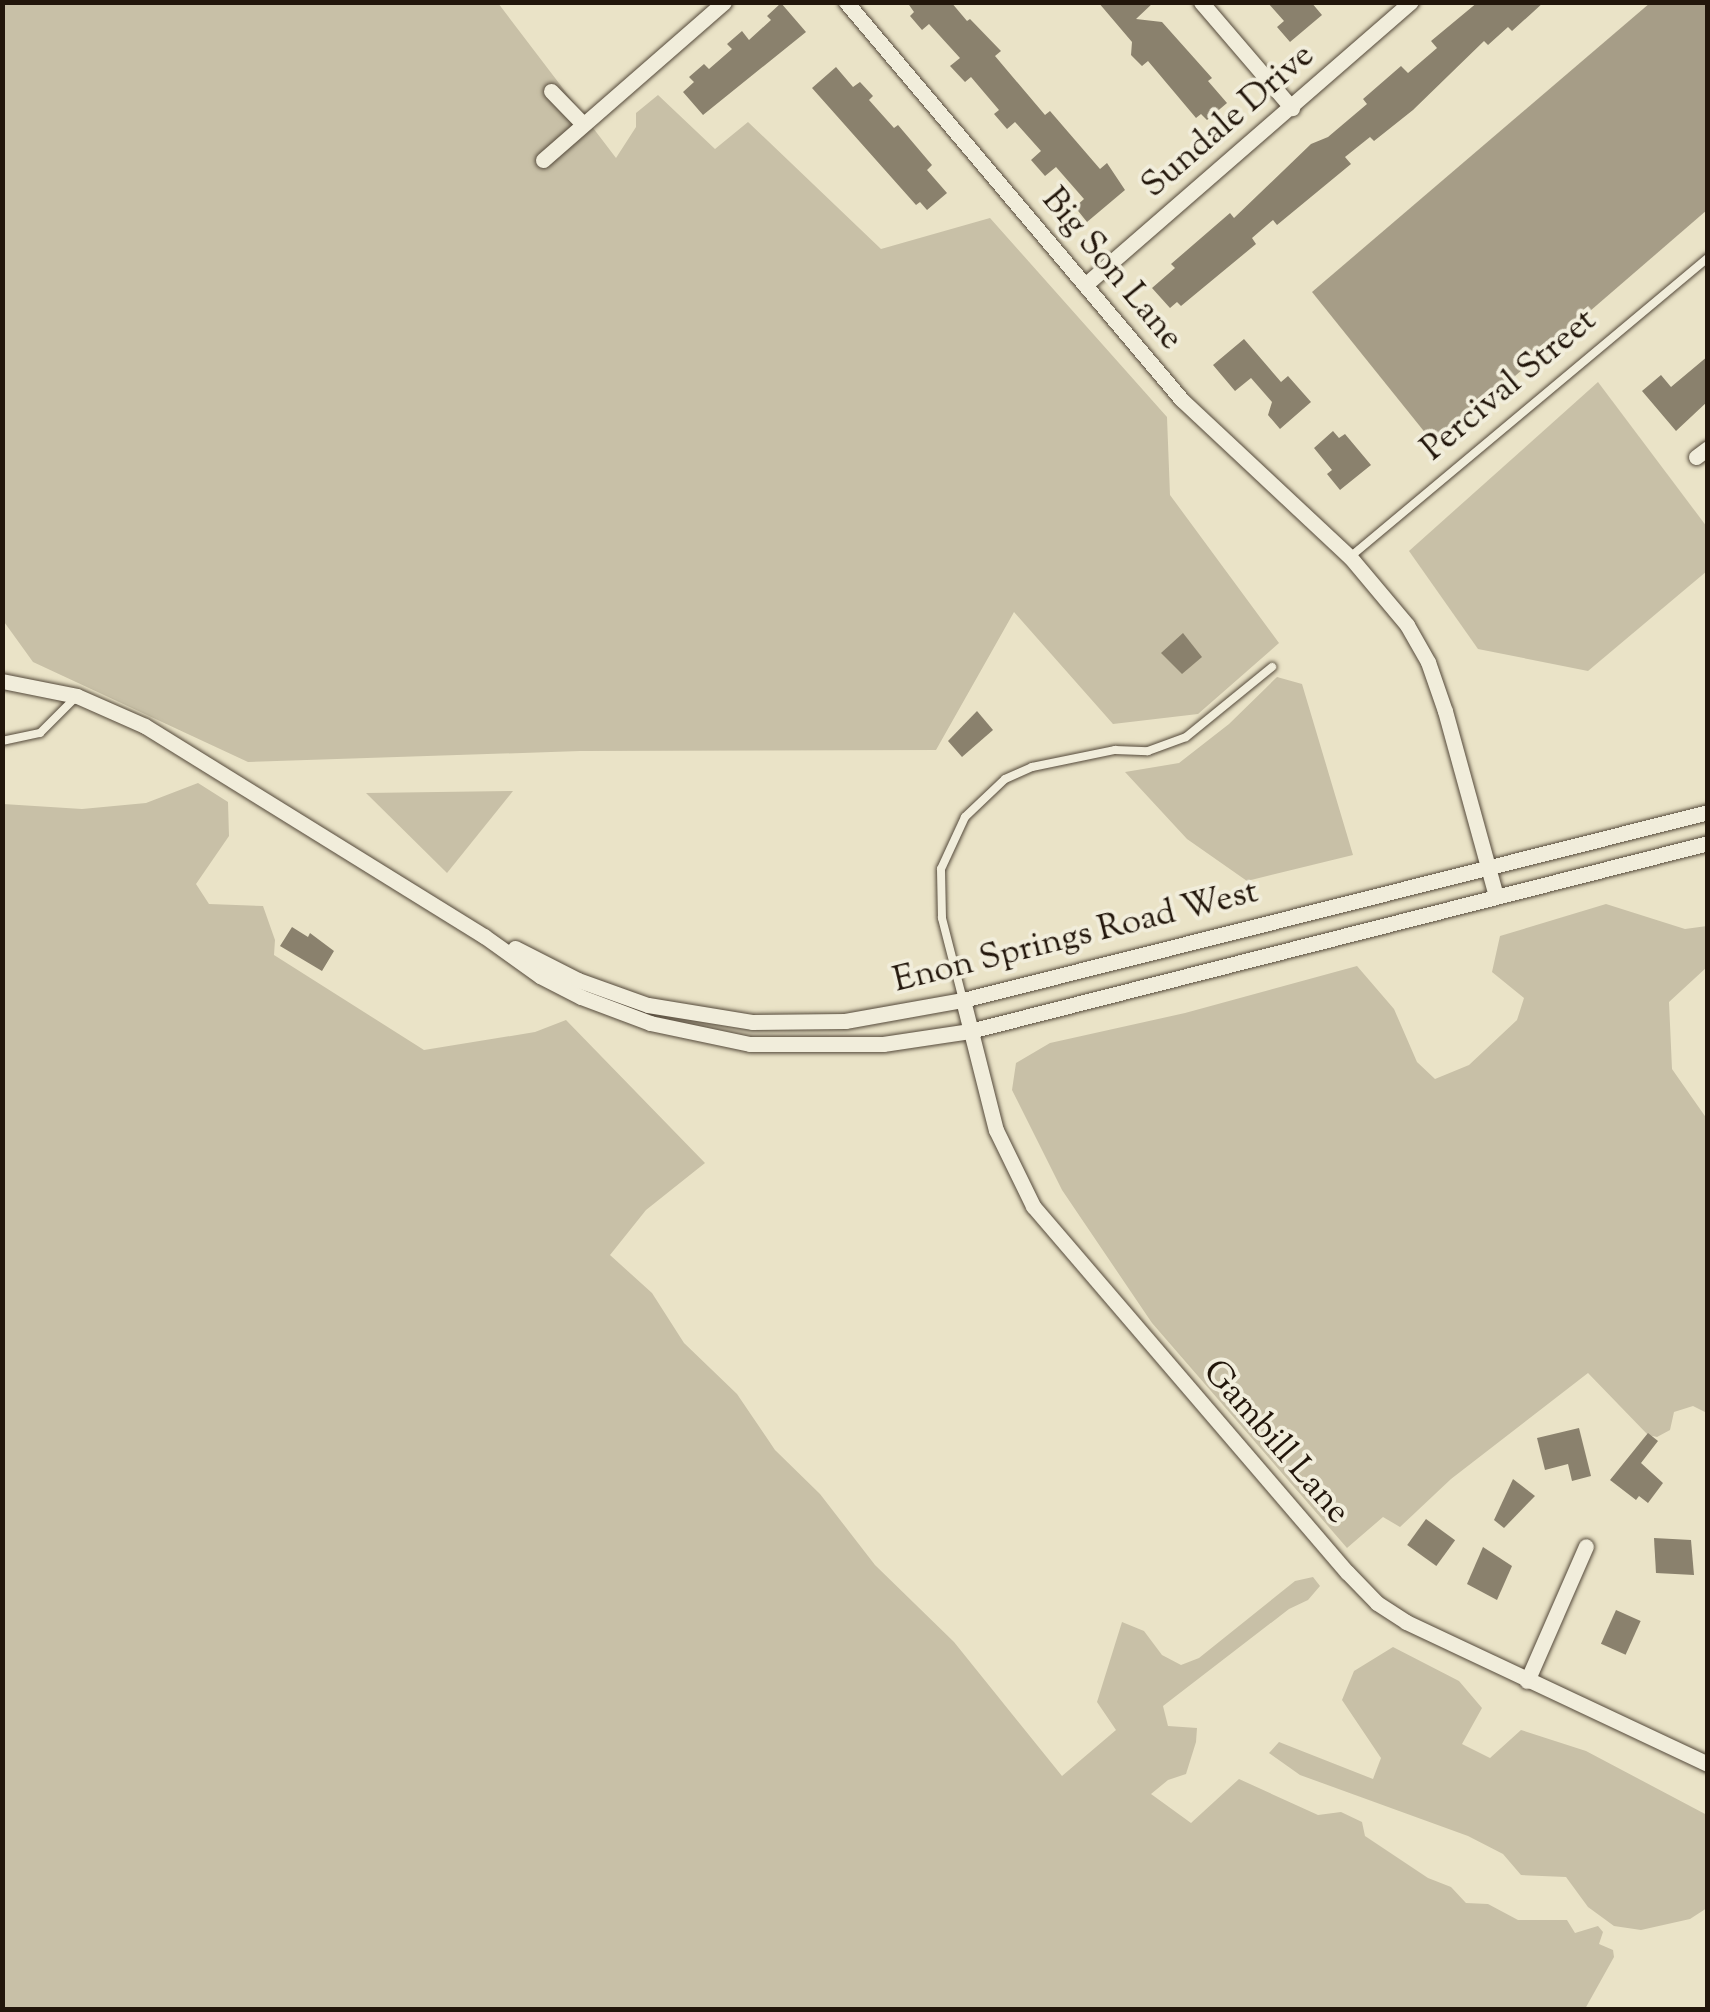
<!DOCTYPE html>
<style>
body{margin:0}
#map{position:relative;width:1710px;height:2012px;overflow:hidden;background:#eae3c7;font-family:"Sorts Mill Goudy",serif}
div>[style]{position:absolute}
[style*='--x']{left:calc(var(--x)*1px);top:calc(var(--y)*1px);width:calc(var(--w)*1px);rotate:calc(var(--a)*1deg)}
.green>*{inset:0;background:#c8c0a7}
.water>*{inset:0;background:#a69d87}
.building>*{inset:0;background:#8a816d;transform-origin:0 0}
.roads{filter:drop-shadow(0 0 2px #54493a) drop-shadow(0 0 2px #54493a)}
.lane>*{height:8px;margin:-4px;padding:0 4px;transform-origin:4px;border-radius:4px;background:#f1eddb}
.street>*{height:15px;margin:-7.5px;padding:0 7.5px;transform-origin:7.5px;border-radius:7.5px;background:#f1eddb}
span{translate:-50% -50%;white-space:nowrap;text-align:center;line-height:1.15;-webkit-text-stroke:8px #f1eddb;paint-order:stroke}
.street-label{font-size:35px;color:#22160b}
.frame{position:absolute;inset:0;border:5px solid #22160b;pointer-events:none}
</style>
<div id="map">
<div class="green">
<i style="clip-path:polygon(2px 3px,498px 3px,616px 158px,636px 127px,636px 113px,658px 95px,715px 149px,748px 122px,881px 249px,990px 218px,1167px 417px,1170px 495px,1279px 643px,1198px 714px,1113px 724px,1014px 612px,936px 750px,580px 751px,248px 762px,33px 662px,2px 619px)"></i>
<i style="clip-path:polygon(1598px 382px,1707px 527px,1707px 571px,1588px 671px,1478px 649px,1409px 551px)"></i>
<i style="clip-path:polygon(1277px 677px,1302px 684px,1353px 855px,1247px 881px,1187px 839px,1125px 772px,1179px 763px,1229px 724px)"></i>
<i style="clip-path:polygon(198px 783px,228px 802px,229px 836px,196px 884px,209px 904px,263px 906px,275px 940px,274px 955px,424px 1050px,535px 1032px,566px 1020px,705px 1163px,646px 1210px,610px 1255px,652px 1293px,684px 1343px,737px 1394px,775px 1450px,820px 1494px,875px 1565px,954px 1642px,1062px 1776px,1116px 1730px,1097px 1702px,1122px 1622px,1144px 1631px,1162px 1655px,1181px 1665px,1199px 1658px,1295px 1581px,1313px 1577px,1320px 1586px,1308px 1600px,1289px 1609px,1163px 1706px,1168px 1726px,1197px 1728px,1196px 1742px,1186px 1774px,1168px 1780px,1151px 1794px,1191px 1823px,1239px 1779px,1318px 1815px,1341px 1812px,1362px 1822px,1365px 1836px,1428px 1878px,1451px 1887px,1466px 1903px,1488px 1904px,1518px 1920px,1567px 1920px,1575px 1933px,1598px 1926px,1603px 1932px,1599px 1944px,1613px 1950px,1614px 1957px,1585px 2009px,3px 2009px,3px 804px,82px 809px,146px 803px)"></i>
<i style="clip-path:polygon(513px 791px,447px 873px,366px 793px)"></i>
<i style="clip-path:polygon(1606px 904px,1685px 929px,1707px 926px,1707px 967px,1669px 1002px,1672px 1069px,1707px 1119px,1707px 1413px,1693px 1406px,1674px 1412px,1670px 1430px,1657px 1437px,1648px 1435px,1588px 1373px,1451px 1479px,1400px 1527px,1383px 1517px,1347px 1548px,1152px 1323px,1062px 1190px,1012px 1090px,1016px 1063px,1050px 1043px,1185px 1013px,1357px 966px,1394px 1009px,1417px 1062px,1435px 1079px,1469px 1065px,1517px 1020px,1524px 998px,1492px 972px,1500px 936px)"></i>
<i style="clip-path:polygon(1393px 1647px,1459px 1681px,1482px 1708px,1462px 1744px,1490px 1758px,1521px 1730px,1586px 1751px,1707px 1815px,1707px 1908px,1690px 1919px,1641px 1930px,1614px 1926px,1588px 1907px,1566px 1877px,1521px 1875px,1503px 1854px,1468px 1836px,1300px 1775px,1269px 1753px,1279px 1742px,1373px 1779px,1381px 1758px,1342px 1700px,1354px 1671px)"></i>
</div>
<div class="water">
<i style="clip-path:polygon(1650px 3px,1707px 3px,1707px 210px,1435px 445px,1312px 292px)"></i>
</div>
<div class="building">
<i style="clip-path:polygon(907px 2px,951px 2px,967px 21px,970px 19px,1001px 51px,995px 56px,1045px 115px,1050px 111px,1100px 169px,1107px 163px,1125px 190px,1087px 222px,1075px 207px,1084px 199px,1056px 167px,1045px 176px,1031px 160px,1041px 151px,1015px 122px,1007px 129px,994px 114px,999px 110px,971px 77px,965px 82px,950px 66px,960px 58px,929px 24px,922px 30px,910px 16px,914px 12px)"></i>
<i style="clip-path:polygon(1098px 2px,1154px 2px,1136px 19px,1162px 22px,1212px 78px,1208px 81px,1227px 103px,1207px 120px,1201px 114px,1196px 118px,1148px 61px,1142px 66px,1131px 55px,1132px 42px)"></i>
<i style="clip-path:polygon(1267px 2px,1311px 2px,1322px 15px,1290px 42px,1277px 27px,1284px 21px)"></i>
<i style="clip-path:polygon(1478px 2px,1544px 2px,1512px 31px,1508px 27px,1488px 45px,1484px 41px,1413px 110px,1374px 141px,1370px 137px,1345px 157px,1351px 164px,1277px 225px,1273px 220px,1252px 238px,1256px 244px,1181px 306px,1177px 302px,1170px 308px,1152px 288px,1175px 268px,1171px 264px,1230px 213px,1234px 218px,1311px 144px,1328px 137px,1367px 104px,1363px 99px,1401px 66px,1408px 73px,1437px 48px,1431px 41px)"></i>
<i style="clip-path:polygon(781px 3px,806px 32px,703px 115px,683px 92px,694px 82px,689px 77px,704px 64px,709px 69px,732px 49px,727px 44px,742px 31px,749px 40px,771px 20px,767px 16px)"></i>
<i style="clip-path:polygon(836px 67px,853px 87px,860px 82px,873px 96px,869px 100px,894px 128px,898px 125px,932px 165px,927px 170px,947px 193px,927px 210px,920px 202px,916px 205px,812px 88px)"></i>
<i style="clip-path:polygon(1244px 339px,1281px 382px,1288px 376px,1311px 402px,1280px 429px,1268px 415px,1272px 402px,1251px 378px,1235px 391px,1213px 365px)"></i>
<i style="clip-path:polygon(1708px 356px,1708px 401px,1676px 431px,1642px 391px,1661px 375px,1671px 387px)"></i>
<i style="clip-path:polygon(1333px 431px,1339px 438px,1345px 434px,1371px 465px,1340px 490px,1327px 474px,1332px 470px,1314px 448px)"></i>
<i style="clip-path:polygon(1183px 633px,1202px 657px,1182px 674px,1161px 653px)"></i>
<i style="clip-path:polygon(977px 711px,993px 730px,962px 757px,948px 741px)"></i>
<i style="clip-path:polygon(292px 927px,308px 937px,310px 933px,334px 951px,322px 971px,280px 946px)"></i>
<i style="clip-path:polygon(1579px 1428px,1591px 1476px,1572px 1481px,1568px 1464px,1545px 1470px,1537px 1438px)"></i>
<i style="clip-path:polygon(1648px 1433px,1658px 1441px,1641px 1463px,1663px 1483px,1648px 1503px,1639px 1496px,1636px 1500px,1610px 1480px)"></i>
<i style="clip-path:polygon(1513px 1479px,1535px 1496px,1504px 1528px,1494px 1520px)"></i>
<i style="left:1426px;top:1519px;width:36px;height:32px;rotate:36deg"></i>
<i style="clip-path:polygon(1654px 1538px,1691px 1540px,1694px 1575px,1656px 1573px)"></i>
<i style="clip-path:polygon(1483px 1547px,1512px 1566px,1497px 1600px,1467px 1584px)"></i>
<i style="left:1616px;top:1610px;width:27px;height:37px;rotate:24deg"></i>
</div>
<div class="roads">
<div class="lane">
<i style="--x:1350;--y:557;--w:466;--a:-39.9"></i>
<i style="--x:2;--y:741;--w:39;--a:-12"></i>
<i style="--x:40;--y:733;--w:52;--a:-45"></i>
<i style="--x:963;--y:1000;--w:85;--a:-104.4"></i>
<i style="--x:942;--y:918;--w:49;--a:-91.2"></i>
<i style="--x:941;--y:869;--w:57;--a:-65.2"></i>
<i style="--x:965;--y:817;--w:55;--a:-43.5"></i>
<i style="--x:1005;--y:779;--w:30;--a:-24"></i>
<i style="--x:1032;--y:767;--w:85;--a:-11.6"></i>
<i style="--x:1115;--y:750;--w:33;--a:2"></i>
<i style="--x:1148;--y:751;--w:40;--a:-20.2"></i>
<i style="--x:1186;--y:737;--w:111;--a:-39.1"></i>
</div>
<div class="street">
<i style="--x:846;--y:2;--w:521;--a:49.83"></i>
<i style="--x:1182;--y:400;--w:230;--a:43.1"></i>
<i style="--x:1350;--y:557;--w:89;--a:50"></i>
<i style="--x:1407;--y:625;--w:43;--a:60.4"></i>
<i style="--x:1428;--y:662;--w:52;--a:70.9"></i>
<i style="--x:1445;--y:711;--w:192;--a:74.6"></i>
<i style="--x:1201;--y:2;--w:140;--a:49.4"></i>
<i style="--x:551;--y:91;--w:46;--a:45.9"></i>
<i style="--x:543;--y:160;--w:240;--a:-41.1"></i>
<i style="--x:1085;--y:285;--w:432;--a:-41"></i>
<i style="--x:1696;--y:457;--w:15;--a:-37"></i>
<i style="--x:2;--y:681;--w:76;--a:11.3"></i>
<i style="--x:77;--y:696;--w:74;--a:23.8"></i>
<i style="--x:145;--y:726;--w:399;--a:31.8"></i>
<i style="--x:484;--y:936;--w:69;--a:35.5"></i>
<i style="--x:540;--y:976;--w:46;--a:27.1"></i>
<i style="--x:581;--y:997;--w:74;--a:20.6"></i>
<i style="--x:650;--y:1023;--w:102;--a:11.9"></i>
<i style="--x:750;--y:1044;--w:133;--a:0"></i>
<i style="--x:883;--y:1044;--w:88;--a:-8.5"></i>
<i style="--x:970;--y:1031;--w:762;--a:-14.29"></i>
<i style="--x:515;--y:948;--w:71;--a:26.9"></i>
<i style="--x:578;--y:980;--w:74;--a:19.7"></i>
<i style="--x:648;--y:1005;--w:105;--a:9.3"></i>
<i style="--x:752;--y:1022;--w:93;--a:-0.6"></i>
<i style="--x:845;--y:1021;--w:120;--a:-10.1"></i>
<i style="--x:963;--y:1000;--w:768;--a:-14.16"></i>
<i style="--x:963;--y:1000;--w:134;--a:75.8"></i>
<i style="--x:996;--y:1130;--w:85;--a:64"></i>
<i style="--x:1033;--y:1206;--w:482;--a:49.4"></i>
<i style="--x:1347;--y:1572;--w:43;--a:45.9"></i>
<i style="--x:1377;--y:1603;--w:35;--a:33"></i>
<i style="--x:1406;--y:1622;--w:334;--a:25.2"></i>
<i style="--x:1527;--y:1681;--w:147;--a:-66.4"></i>
</div>
</div>
<div class="street-label">
<span style="left:1229px;top:122px;rotate:-41deg">Sundale Drive</span>
<span style="left:1111px;top:270px;rotate:50deg">Big Son Lane</span>
<span style="left:1510px;top:386px;rotate:-40deg">Percival Street</span>
<span style="left:1076px;top:938px;rotate:-14deg">Enon Springs Road West</span>
<span style="left:1275px;top:1443px;rotate:49deg">Gambill Lane</span>
</div>
<div class="frame"></div>
</div>
